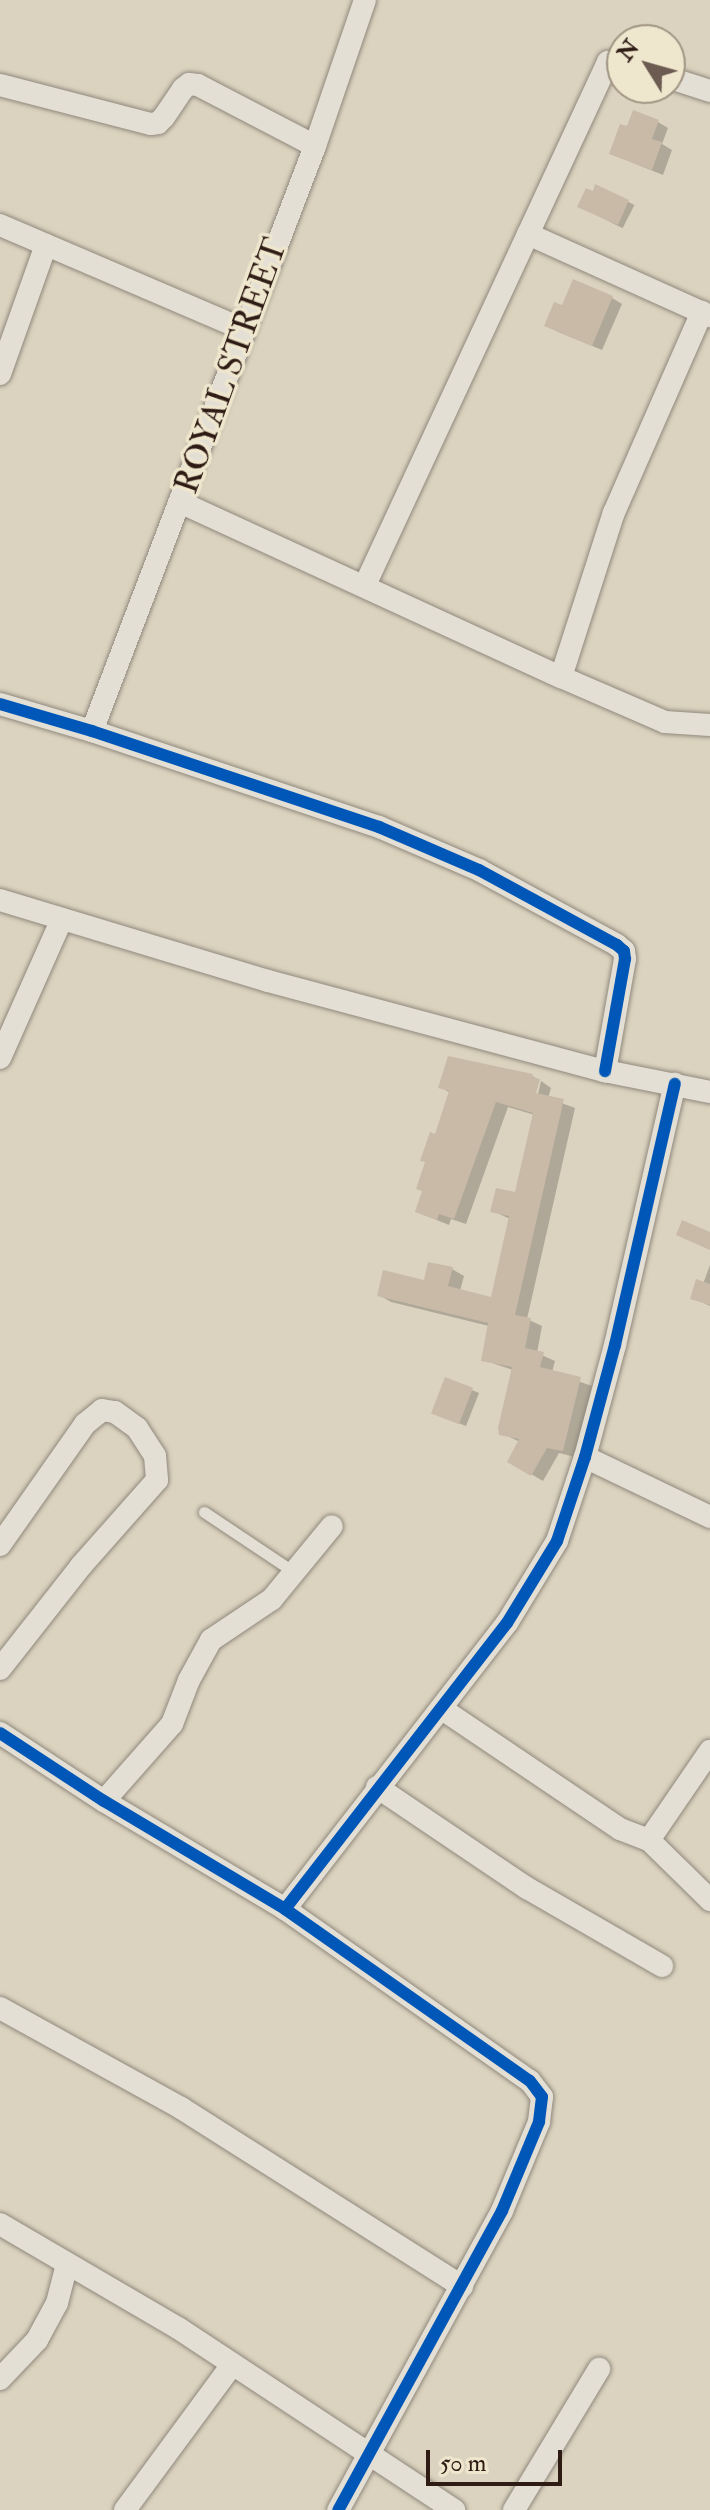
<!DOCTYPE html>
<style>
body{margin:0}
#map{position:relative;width:710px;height:2510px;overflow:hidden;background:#dbd3bf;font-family:"IM FELL Double Pica",serif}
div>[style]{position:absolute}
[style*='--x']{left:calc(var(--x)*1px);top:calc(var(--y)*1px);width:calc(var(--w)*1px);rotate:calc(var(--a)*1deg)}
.shadow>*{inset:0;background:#0003;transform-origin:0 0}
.building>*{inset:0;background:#c9b9a7;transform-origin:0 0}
.roads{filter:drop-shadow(0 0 2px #90887c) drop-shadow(0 0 2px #90887c)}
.service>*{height:11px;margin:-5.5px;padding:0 5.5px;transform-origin:5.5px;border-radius:5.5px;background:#e3dfd5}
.minor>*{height:22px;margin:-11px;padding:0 11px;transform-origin:11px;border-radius:11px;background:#e3dfd5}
.cycleway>*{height:12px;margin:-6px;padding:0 6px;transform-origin:6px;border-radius:6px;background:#0057b8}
span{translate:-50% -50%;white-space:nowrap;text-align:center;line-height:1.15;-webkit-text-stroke:7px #efe6ce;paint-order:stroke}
.street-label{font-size:34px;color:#2e1b14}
.north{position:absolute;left:606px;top:24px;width:80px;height:80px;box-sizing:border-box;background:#efe6ce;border:2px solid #a29584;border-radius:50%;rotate:307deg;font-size:22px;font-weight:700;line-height:32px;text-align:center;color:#2e1b14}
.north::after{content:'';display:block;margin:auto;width:28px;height:36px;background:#6b5b50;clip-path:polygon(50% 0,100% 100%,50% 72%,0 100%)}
.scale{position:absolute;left:426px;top:2450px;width:136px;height:36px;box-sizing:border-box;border:4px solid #2e1b14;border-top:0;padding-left:10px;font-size:24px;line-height:28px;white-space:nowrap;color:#2e1b14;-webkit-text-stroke:6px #efe6ce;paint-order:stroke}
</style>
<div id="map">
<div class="shadow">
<i style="clip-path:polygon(658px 122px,668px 128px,662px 144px,672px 150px,663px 175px,611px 154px,628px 129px)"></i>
<i style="left:597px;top:186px;width:42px;height:26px;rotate:27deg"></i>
<i style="clip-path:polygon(612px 298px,622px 304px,602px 350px,556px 331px,563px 307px)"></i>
<i style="clip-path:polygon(449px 1058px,532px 1076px,538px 1079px,532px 1102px,536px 1103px,541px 1081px,551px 1088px,548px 1098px,575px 1108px,527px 1319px,542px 1326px,537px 1353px,555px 1361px,552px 1372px,592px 1386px,575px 1457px,559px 1453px,543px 1481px,509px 1461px,520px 1442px,501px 1433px,513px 1370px,483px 1360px,489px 1326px,391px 1302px,379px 1295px,425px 1282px,452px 1269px,464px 1276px,460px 1291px,492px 1299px,510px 1219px,493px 1211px,517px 1194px,535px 1115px,508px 1107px,466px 1224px,451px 1219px,449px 1225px,417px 1212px,450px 1093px,441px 1087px)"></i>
<i style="clip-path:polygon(710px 1265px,710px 1306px,693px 1298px,703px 1284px)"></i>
<i style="clip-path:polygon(472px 1390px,479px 1393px,466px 1426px,440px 1416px)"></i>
</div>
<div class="building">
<i style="clip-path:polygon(633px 110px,659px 120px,652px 139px,662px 142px,652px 170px,609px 154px,620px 124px,627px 126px)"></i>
<i style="clip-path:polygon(595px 184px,629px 200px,618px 225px,577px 207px,586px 188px,593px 191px)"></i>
<i style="clip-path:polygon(573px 279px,613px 296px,592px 346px,544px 326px,554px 302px,562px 305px)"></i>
<i style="clip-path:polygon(448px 1056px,533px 1074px,532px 1077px,540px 1079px,536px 1093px,564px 1099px,515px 1315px,531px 1318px,525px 1348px,544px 1352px,540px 1367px,581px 1377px,563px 1451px,547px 1448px,531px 1476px,507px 1462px,519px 1439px,499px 1435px,498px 1428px,512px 1367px,481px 1361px,488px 1323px,377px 1296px,383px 1270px,424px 1280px,428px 1262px,453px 1267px,448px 1286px,491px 1297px,509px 1216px,490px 1212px,496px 1188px,515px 1192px,533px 1113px,496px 1102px,454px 1219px,439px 1214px,437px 1220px,415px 1212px,422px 1191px,416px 1189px,425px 1162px,420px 1161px,430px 1132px,435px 1134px,449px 1091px,438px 1088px)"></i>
<i style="clip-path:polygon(682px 1220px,710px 1232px,710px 1250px,676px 1235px)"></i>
<i style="clip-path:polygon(696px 1279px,710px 1284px,710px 1305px,690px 1299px)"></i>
<i style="left:445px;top:1377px;width:30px;height:39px;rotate:21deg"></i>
</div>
<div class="roads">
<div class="service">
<i style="--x:204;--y:1512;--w:108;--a:33.7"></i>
</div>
<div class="minor">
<i style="--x:670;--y:78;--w:42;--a:18"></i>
<i style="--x:0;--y:85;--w:156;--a:14.5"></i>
<i style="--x:151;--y:124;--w:7;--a:-8"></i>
<i style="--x:158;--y:123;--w:8;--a:-45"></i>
<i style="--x:164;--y:117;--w:34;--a:-56"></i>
<i style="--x:183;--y:89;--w:8;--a:-40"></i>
<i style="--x:189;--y:84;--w:9;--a:6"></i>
<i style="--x:198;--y:85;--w:132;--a:27.5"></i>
<i style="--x:0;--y:225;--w:264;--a:23.2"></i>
<i style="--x:528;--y:234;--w:200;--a:24.3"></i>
<i style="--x:702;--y:312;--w:219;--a:113.7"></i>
<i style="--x:614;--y:512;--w:173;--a:107.8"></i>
<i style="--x:561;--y:677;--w:113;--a:23.4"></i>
<i style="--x:665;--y:722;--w:45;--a:3.8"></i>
<i style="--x:0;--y:374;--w:137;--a:-70.4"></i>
<i style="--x:180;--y:502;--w:419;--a:24.7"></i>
<i style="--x:365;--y:585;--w:577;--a:-65.08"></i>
<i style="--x:608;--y:62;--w:14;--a:12"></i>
<i style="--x:0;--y:704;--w:96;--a:16.4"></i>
<i style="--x:92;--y:731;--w:303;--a:18.5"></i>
<i style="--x:379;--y:827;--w:109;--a:23.3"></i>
<i style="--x:479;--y:870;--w:157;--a:28.5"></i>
<i style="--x:617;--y:945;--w:9;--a:41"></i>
<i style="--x:624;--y:951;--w:8;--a:83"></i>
<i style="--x:625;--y:959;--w:114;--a:100.1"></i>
<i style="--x:92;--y:731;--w:626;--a:-69.13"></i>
<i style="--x:315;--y:146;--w:154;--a:-71.1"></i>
<i style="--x:0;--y:900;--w:280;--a:16.8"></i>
<i style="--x:268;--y:981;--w:349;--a:15"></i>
<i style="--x:605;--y:1071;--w:107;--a:11.3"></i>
<i style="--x:0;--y:1058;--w:152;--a:-66"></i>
<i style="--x:585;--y:1457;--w:139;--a:25.6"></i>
<i style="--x:0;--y:1545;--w:148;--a:-54.9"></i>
<i style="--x:85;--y:1424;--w:22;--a:-39"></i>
<i style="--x:102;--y:1410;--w:13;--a:9"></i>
<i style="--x:115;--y:1412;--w:27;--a:36"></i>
<i style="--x:137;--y:1428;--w:33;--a:57"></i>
<i style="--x:155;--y:1456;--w:24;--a:85"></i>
<i style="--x:157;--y:1480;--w:115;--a:131.5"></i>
<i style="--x:81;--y:1566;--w:131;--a:128.2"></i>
<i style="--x:442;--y:1709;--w:215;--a:34"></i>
<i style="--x:620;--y:1829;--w:31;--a:21"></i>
<i style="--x:649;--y:1840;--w:86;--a:44.5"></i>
<i style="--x:0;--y:1733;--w:124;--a:33.2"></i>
<i style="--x:104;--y:1801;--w:211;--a:30.8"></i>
<i style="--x:285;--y:1909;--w:299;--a:35.1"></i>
<i style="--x:530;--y:2081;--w:20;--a:53"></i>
<i style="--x:542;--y:2097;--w:25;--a:97"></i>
<i style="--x:539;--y:2122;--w:96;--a:112.6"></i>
<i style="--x:502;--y:2211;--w:341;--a:118.7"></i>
<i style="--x:377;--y:1787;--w:181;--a:34"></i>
<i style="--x:527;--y:1888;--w:156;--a:30"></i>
<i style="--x:104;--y:1801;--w:103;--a:-48.6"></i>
<i style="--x:172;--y:1724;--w:47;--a:-68.9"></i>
<i style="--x:189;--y:1680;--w:46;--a:-61.2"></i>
<i style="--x:211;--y:1640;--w:73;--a:-33.9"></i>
<i style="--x:272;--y:1599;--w:94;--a:-50.6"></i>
<i style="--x:649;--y:1840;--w:108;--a:-55.6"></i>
<i style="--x:285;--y:1909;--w:362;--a:-52.2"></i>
<i style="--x:507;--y:1623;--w:96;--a:-58.6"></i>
<i style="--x:557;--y:1541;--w:89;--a:-71.6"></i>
<i style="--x:585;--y:1457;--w:116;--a:-75"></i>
<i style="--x:615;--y:1345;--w:268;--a:-77.1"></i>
<i style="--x:0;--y:2008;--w:207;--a:28.9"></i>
<i style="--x:181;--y:2108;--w:333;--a:32.4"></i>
<i style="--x:0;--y:2224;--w:206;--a:30.3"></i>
<i style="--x:178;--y:2328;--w:331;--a:33.4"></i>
<i style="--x:0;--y:2379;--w:54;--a:-46.5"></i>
<i style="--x:37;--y:2340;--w:42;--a:-61.6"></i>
<i style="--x:57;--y:2303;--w:40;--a:-75.6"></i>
<i style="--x:125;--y:2510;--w:180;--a:-53.6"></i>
<i style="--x:514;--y:2510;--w:165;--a:-58.9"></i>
</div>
</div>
<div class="cycleway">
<i style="--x:0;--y:704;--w:96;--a:16.4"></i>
<i style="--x:92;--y:731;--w:303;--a:18.5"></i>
<i style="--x:379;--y:827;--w:109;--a:23.3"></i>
<i style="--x:479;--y:870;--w:157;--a:28.5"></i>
<i style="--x:617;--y:945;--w:9;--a:41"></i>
<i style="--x:624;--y:951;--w:8;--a:83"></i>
<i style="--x:625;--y:959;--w:114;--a:100.1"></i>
<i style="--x:0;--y:1733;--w:124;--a:33.2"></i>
<i style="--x:104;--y:1801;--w:211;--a:30.8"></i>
<i style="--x:285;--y:1909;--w:299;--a:35.1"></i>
<i style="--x:530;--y:2081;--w:20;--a:53"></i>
<i style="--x:542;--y:2097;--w:25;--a:97"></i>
<i style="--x:539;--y:2122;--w:96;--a:112.6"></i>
<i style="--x:502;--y:2211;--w:341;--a:118.7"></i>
<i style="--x:285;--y:1909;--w:362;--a:-52.2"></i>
<i style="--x:507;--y:1623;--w:96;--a:-58.6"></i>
<i style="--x:557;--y:1541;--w:89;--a:-71.6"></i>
<i style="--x:585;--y:1457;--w:116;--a:-75"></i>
<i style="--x:615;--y:1345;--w:268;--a:-77.1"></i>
</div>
<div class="street-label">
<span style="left:231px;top:366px;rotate:-70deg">ROYAL STREET</span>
</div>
<div class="north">N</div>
<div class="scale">50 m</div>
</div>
